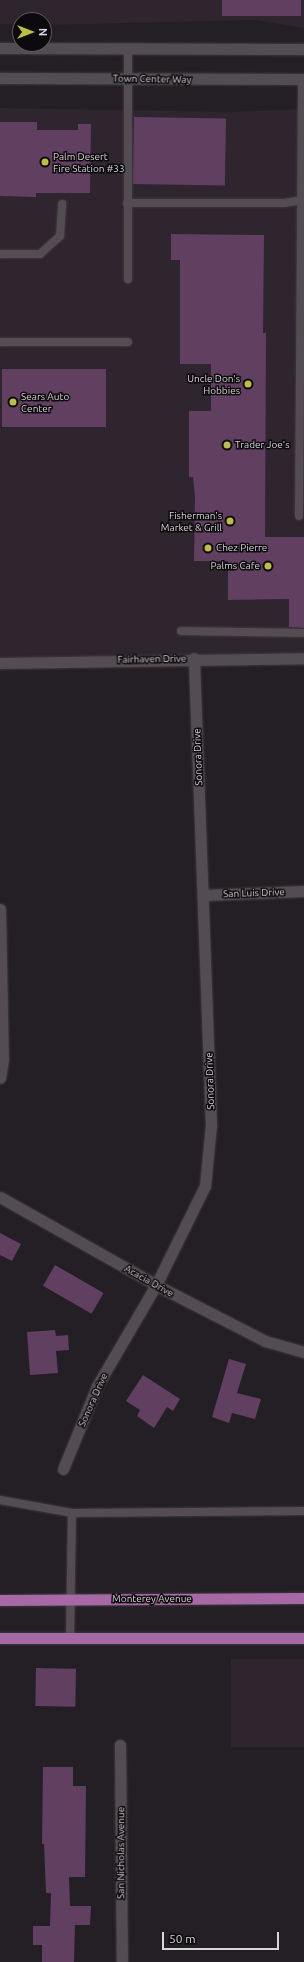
<!DOCTYPE html>
<style>
body{margin:0}
#map{position:relative;width:304px;height:1962px;overflow:hidden;background:#241f24;font-family:Ubuntu,sans-serif}
div>[style]{position:absolute}
[style*='--x']{left:calc(var(--x)*1px);top:calc(var(--y)*1px);width:calc(var(--w)*1px);rotate:calc(var(--a)*1deg)}
.built>*{inset:0;background:#2f252e;transform-origin:0 0}
.building>*{inset:0;background:#613f61;transform-origin:0 0}
.roads{filter:drop-shadow(0 0 1px #3e3a3e) drop-shadow(0 0 1px #3e3a3e)}
.service>*{height:8px;margin:-4px;padding:0 4px;transform-origin:4px;border-radius:4px;background:#534d53}
.minor>*{height:11px;margin:-5.5px;padding:0 5.5px;transform-origin:5.5px;border-radius:5.5px;background:#534d53}
.tertiary>*{height:11px;margin:-5.5px;padding:0 5.5px;transform-origin:5.5px;border-radius:5.5px;background:#534d53}
.primary>*{height:11px;margin:-5.5px;padding:0 5.5px;transform-origin:5.5px;border-radius:5.5px;background:#a669a6}
.dots>*{width:11px;height:11px;translate:-50% -50%;box-sizing:border-box;border:2px solid #0c0a0c;border-radius:50%}
span{translate:-50% -50%;white-space:nowrap;text-align:center;line-height:1.15;-webkit-text-stroke:3px #0c0a0c;paint-order:stroke}
.street-label{font-size:10px;color:#d8d4d8}
.poi-label{font-size:10px;color:#d8d4d8}
.left{translate:0 -50%;text-align:left}
.right{translate:-100% -50%;text-align:right}
.north{position:absolute;left:12px;top:12px;width:40px;height:40px;box-sizing:border-box;background:#0c0a0c;border:1px solid #5e5b5e;border-radius:50%;rotate:90deg;font-size:11px;font-weight:700;line-height:16px;text-align:center;color:#d8d4d8}
.north::after{content:'';display:block;margin:auto;width:14px;height:18px;background:#bcbf44;clip-path:polygon(50% 0,100% 100%,50% 72%,0 100%)}
.scale{position:absolute;left:162px;top:1932px;width:117px;height:18px;box-sizing:border-box;border:2px solid #d8d4d8;border-top:0;padding-left:5px;font-size:12px;line-height:14px;white-space:nowrap;color:#d8d4d8;-webkit-text-stroke:3px #0c0a0c;paint-order:stroke}
</style>
<div id="map">
<div class="built">
<i style="clip-path:polygon(0 0,304px 0,304px 28px,256px 20px,44px 25px,44px 20px,20px 20px,20px 24px,0 24px)"></i>
<i style="clip-path:polygon(0 108px,228px 112px,304px 109px,304px 655px,0 659px)"></i>
<i style="left:231px;top:1659px;width:73px;height:88px"></i>
</div>
<div class="building">
<i style="left:222px;top:0;width:79px;height:16px"></i>
<i style="left:134px;top:117px;width:92px;height:67px;rotate:1deg"></i>
<i style="clip-path:polygon(0 122px,37px 122px,37px 130px,78px 130px,78px 124px,91px 124px,90px 193px,36px 193px,36px 197px,0 196px)"></i>
<i style="clip-path:polygon(171px 234px,264px 235px,263px 333px,266px 333px,265px 537px,304px 537px,304px 628px,289px 627px,289px 599px,228px 600px,228px 561px,194px 561px,195px 497px,193px 477px,189px 477px,189px 411px,211px 411px,211px 364px,180px 364px,180px 260px,171px 260px)"></i>
<i style="left:106px;top:369px;width:58px;height:104px;rotate:90deg"></i>
<i style="clip-path:polygon(0 1233px,21px 1244px,12px 1261px,0 1255px)"></i>
<i style="left:55px;top:1265px;width:56px;height:24px;rotate:30deg"></i>
<i style="clip-path:polygon(55px 1330px,56px 1336px,68px 1335px,69px 1350px,56px 1351px,58px 1373px,30px 1375px,27px 1332px)"></i>
<i style="clip-path:polygon(229px 1359px,246px 1364px,237px 1393px,261px 1399px,255px 1419px,232px 1413px,229px 1423px,212px 1417px)"></i>
<i style="clip-path:polygon(143px 1375px,180px 1399px,173px 1411px,167px 1407px,154px 1428px,137px 1416px,140px 1410px,126px 1401px)"></i>
<i style="left:36px;top:1668px;width:40px;height:38px;rotate:1deg"></i>
<i style="clip-path:polygon(43px 1767px,73px 1767px,73px 1786px,86px 1786px,85px 1877px,69px 1877px,70px 1906px,91px 1906px,90px 1925px,75px 1925px,74px 1962px,42px 1962px,42px 1945px,33px 1945px,33px 1926px,50px 1926px,51px 1893px,46px 1893px,44px 1844px,42px 1844px)"></i>
</div>
<div class="roads">
<div class="service">
<i style="--x:127;--y:203;--w:157;--a:0"></i>
<i style="--x:284;--y:203;--w:20;--a:-9"></i>
<i style="--x:0;--y:254;--w:40;--a:0"></i>
<i style="--x:40;--y:254;--w:27;--a:-42"></i>
<i style="--x:60;--y:236;--w:32;--a:-86"></i>
<i style="--x:128;--y:279;--w:230;--a:-90"></i>
<i style="--x:0;--y:342;--w:128;--a:0"></i>
<i style="--x:299;--y:516;--w:437;--a:-89.6"></i>
<i style="--x:181;--y:631;--w:123;--a:0.9"></i>
<i style="--x:0;--y:1500;--w:73;--a:10.2"></i>
<i style="--x:72;--y:1513;--w:232;--a:-0.5"></i>
<i style="--x:70;--y:1638;--w:125;--a:-89.1"></i>
</div>
<div class="minor">
<i style="--x:0;--y:663;--w:304;--a:-0.9"></i>
<i style="--x:203;--y:895;--w:101;--a:-2.3"></i>
<i style="--x:0;--y:909;--w:150;--a:88.9"></i>
<i style="--x:3;--y:1059;--w:19;--a:99"></i>
<i style="--x:0;--y:1197;--w:179;--a:29.4"></i>
<i style="--x:156;--y:1285;--w:123;--a:27.2"></i>
<i style="--x:265;--y:1341;--w:41;--a:15.8"></i>
<i style="--x:63;--y:1469;--w:90;--a:-67.7"></i>
<i style="--x:97;--y:1386;--w:117;--a:-59.7"></i>
<i style="--x:156;--y:1285;--w:110;--a:-63.7"></i>
<i style="--x:205;--y:1186;--w:61;--a:-84.4"></i>
<i style="--x:211;--y:1125;--w:467;--a:-92.1"></i>
<i style="--x:120;--y:1745;--w:217;--a:89.5"></i>
</div>
<div class="tertiary">
<i style="--x:0;--y:48;--w:304;--a:0.2"></i>
<i style="--x:0;--y:78;--w:304;--a:0.2"></i>
</div>
<div class="primary">
<i style="--x:0;--y:1600;--w:304;--a:-0.4"></i>
<i style="--x:0;--y:1638;--w:304;--a:0"></i>
</div>
</div>
<div class="dots">
<i style="left:45px;top:162px;background:#bcbf44"></i>
<i style="left:248px;top:384px;background:#bcbf44"></i>
<i style="left:13px;top:402px;background:#bcbf44"></i>
<i style="left:227px;top:445px;background:#bcbf44"></i>
<i style="left:230px;top:521px;background:#bcbf44"></i>
<i style="left:208px;top:548px;background:#bcbf44"></i>
<i style="left:268px;top:566px;background:#bcbf44"></i>
</div>
<div class="street-label">
<span style="left:152px;top:79px;rotate:1deg">Town Center Way</span>
<span style="left:152px;top:659px;rotate:-1deg">Fairhaven Drive</span>
<span style="left:198px;top:757px;rotate:-92deg">Sonora Drive</span>
<span style="left:254px;top:893px;rotate:-2deg">San Luis Drive</span>
<span style="left:210px;top:1081px;rotate:-92deg">Sonora Drive</span>
<span style="left:149px;top:1281px;rotate:29deg">Acacia Drive</span>
<span style="left:93px;top:1400px;rotate:-66deg">Sonora Drive</span>
<span style="left:152px;top:1599px">Monterey Avenue</span>
<span style="left:121px;top:1853px;rotate:-90deg">San Nicholas Avenue</span>
</div>
<div class="poi-label">
<span class="left" style="left:53px;top:162px">Palm Desert<br>Fire Station #33</span>
<span class="right" style="left:240px;top:384px">Uncle Don's<br>Hobbies</span>
<span class="left" style="left:21px;top:402px">Sears Auto<br>Center</span>
<span class="left" style="left:235px;top:445px">Trader Joe's</span>
<span class="right" style="left:222px;top:521px">Fisherman's<br>Market &amp; Grill</span>
<span class="left" style="left:216px;top:548px">Chez Pierre</span>
<span class="right" style="left:260px;top:566px">Palms Cafe</span>
</div>
<div class="north">N</div>
<div class="scale">50 m</div>
</div>
